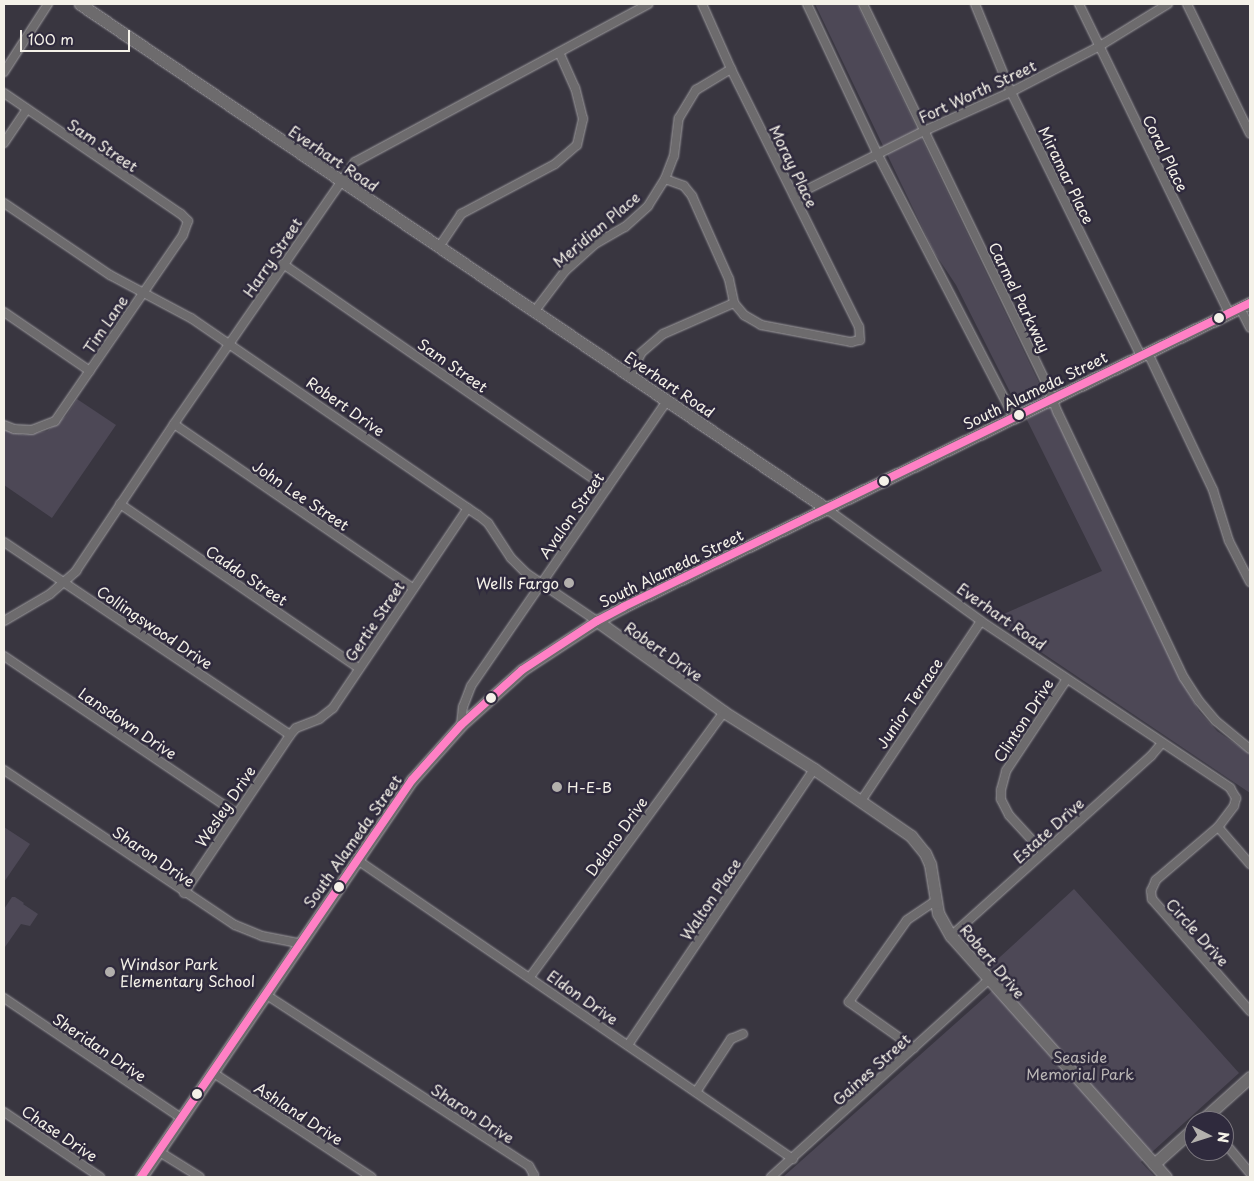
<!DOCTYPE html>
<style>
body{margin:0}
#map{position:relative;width:1254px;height:1181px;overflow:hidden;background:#393640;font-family:"Playpen Sans",sans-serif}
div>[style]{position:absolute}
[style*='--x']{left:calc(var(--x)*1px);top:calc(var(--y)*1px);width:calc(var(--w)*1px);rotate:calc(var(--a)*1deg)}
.green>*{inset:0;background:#4d4856}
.roads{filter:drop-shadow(0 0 1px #9e9c9f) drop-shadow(0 0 1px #9e9c9f)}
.street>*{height:8px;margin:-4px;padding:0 4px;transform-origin:4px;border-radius:4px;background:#6d6b6d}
.secondary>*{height:11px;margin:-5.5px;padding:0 5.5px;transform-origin:5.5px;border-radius:5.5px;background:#6d6b6d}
.bus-1>*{height:8px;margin:-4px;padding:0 4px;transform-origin:4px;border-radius:4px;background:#ff80c5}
.dots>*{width:14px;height:14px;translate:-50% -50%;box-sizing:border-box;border:2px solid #2f2a3d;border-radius:50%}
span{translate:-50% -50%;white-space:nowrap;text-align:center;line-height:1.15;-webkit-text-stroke:5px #2f2a3d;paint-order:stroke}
.street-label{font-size:15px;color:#f4f1e8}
.poi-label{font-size:15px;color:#f4f1e8}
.right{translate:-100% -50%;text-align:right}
.left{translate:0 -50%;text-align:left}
.park-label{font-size:15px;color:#bbb7b6}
.frame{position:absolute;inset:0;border:5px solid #f4f1e8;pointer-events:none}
.north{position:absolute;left:1184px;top:1111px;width:50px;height:50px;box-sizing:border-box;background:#2f2a3d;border:1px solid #7e7a81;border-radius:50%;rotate:95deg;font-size:14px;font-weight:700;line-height:20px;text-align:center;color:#f4f1e8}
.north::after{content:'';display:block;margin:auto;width:18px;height:22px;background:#b3b0ad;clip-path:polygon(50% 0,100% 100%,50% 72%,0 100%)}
.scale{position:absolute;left:20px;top:30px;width:110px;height:22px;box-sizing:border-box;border:2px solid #f4f1e8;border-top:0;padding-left:6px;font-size:15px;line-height:18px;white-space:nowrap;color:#f4f1e8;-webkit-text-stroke:4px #2f2a3d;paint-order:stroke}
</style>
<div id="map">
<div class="green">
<i style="clip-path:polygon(815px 4px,857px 4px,1186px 689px,1199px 711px,1217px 731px,1250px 754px,1250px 793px,992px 619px,1102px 571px,1018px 402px,1014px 400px,956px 285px,934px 252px)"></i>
<i style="clip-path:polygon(77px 399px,116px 425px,52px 518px,4px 485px,4px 430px,23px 435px,47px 431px,66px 416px)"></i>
<i style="clip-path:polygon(4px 827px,30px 844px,4px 882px)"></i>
<i style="clip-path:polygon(1074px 889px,1239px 1073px,1141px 1162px,1155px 1177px,783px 1177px,1002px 982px,989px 967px)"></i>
<i style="clip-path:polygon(12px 897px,15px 897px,24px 903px,23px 904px,38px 914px,30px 926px,21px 924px,5px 947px,4px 909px)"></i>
</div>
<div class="roads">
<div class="street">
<i style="--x:807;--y:4;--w:167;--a:64.8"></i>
<i style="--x:878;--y:155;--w:295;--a:62.6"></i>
<i style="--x:863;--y:4;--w:423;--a:64.2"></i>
<i style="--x:1047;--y:385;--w:30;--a:69"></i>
<i style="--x:1058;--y:413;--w:293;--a:64.6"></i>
<i style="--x:1184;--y:678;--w:27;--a:57"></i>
<i style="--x:1199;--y:701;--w:26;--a:50"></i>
<i style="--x:1216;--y:721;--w:44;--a:39.5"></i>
<i style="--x:975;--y:4;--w:95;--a:67.8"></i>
<i style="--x:1011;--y:92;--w:294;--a:63.8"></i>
<i style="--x:1079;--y:4;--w:343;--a:64.1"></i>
<i style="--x:1187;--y:4;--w:144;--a:64.1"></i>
<i style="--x:4;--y:72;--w:81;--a:-57.1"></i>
<i style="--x:4;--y:93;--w:214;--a:34.4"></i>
<i style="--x:181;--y:214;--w:10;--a:45"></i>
<i style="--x:188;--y:221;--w:15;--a:110"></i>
<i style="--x:183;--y:235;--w:226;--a:124.5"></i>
<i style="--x:55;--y:421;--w:25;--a:159"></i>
<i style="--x:32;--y:430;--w:18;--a:-177"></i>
<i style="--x:14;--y:429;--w:11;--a:-158"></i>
<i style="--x:4;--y:143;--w:41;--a:-55.9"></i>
<i style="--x:665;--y:179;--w:20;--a:20"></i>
<i style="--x:684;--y:186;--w:13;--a:51"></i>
<i style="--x:692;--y:196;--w:91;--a:66"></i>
<i style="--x:729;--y:279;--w:25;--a:78"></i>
<i style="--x:734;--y:303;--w:16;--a:50"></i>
<i style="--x:744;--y:315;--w:20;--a:30"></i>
<i style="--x:761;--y:325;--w:92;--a:10.7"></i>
<i style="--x:851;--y:342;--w:9;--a:-13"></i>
<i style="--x:860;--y:340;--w:13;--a:-94"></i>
<i style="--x:859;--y:327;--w:288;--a:-116.4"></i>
<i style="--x:731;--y:69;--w:71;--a:-114"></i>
<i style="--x:794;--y:196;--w:145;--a:-26.6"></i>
<i style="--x:924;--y:131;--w:95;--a:-24.1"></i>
<i style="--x:1011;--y:92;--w:98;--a:-27.3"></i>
<i style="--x:1098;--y:47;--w:82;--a:-31.6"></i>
<i style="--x:4;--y:203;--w:128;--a:34.2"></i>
<i style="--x:110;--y:275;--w:92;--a:28"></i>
<i style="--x:191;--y:318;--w:348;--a:34.5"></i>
<i style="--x:478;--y:515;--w:13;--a:39"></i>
<i style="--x:488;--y:523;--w:42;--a:56.7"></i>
<i style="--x:511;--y:558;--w:21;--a:45"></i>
<i style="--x:526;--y:573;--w:86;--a:34.1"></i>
<i style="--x:439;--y:247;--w:40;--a:-56"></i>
<i style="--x:461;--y:214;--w:106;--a:-28"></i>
<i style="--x:555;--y:164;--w:29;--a:-41"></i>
<i style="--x:577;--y:145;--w:27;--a:-77"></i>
<i style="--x:583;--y:119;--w:32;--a:-104"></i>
<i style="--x:575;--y:88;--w:39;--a:-114"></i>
<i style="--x:283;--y:264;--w:394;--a:34.7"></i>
<i style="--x:1240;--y:308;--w:22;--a:63"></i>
<i style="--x:4;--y:312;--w:104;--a:34.5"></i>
<i style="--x:534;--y:312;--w:51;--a:-52.9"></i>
<i style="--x:565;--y:271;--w:40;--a:-42"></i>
<i style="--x:595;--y:244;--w:34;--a:-30"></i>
<i style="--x:625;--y:227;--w:31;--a:-42"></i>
<i style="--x:648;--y:206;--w:32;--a:-58"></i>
<i style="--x:665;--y:179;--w:25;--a:-69"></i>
<i style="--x:674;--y:156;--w:38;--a:-83"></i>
<i style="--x:679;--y:118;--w:33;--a:-59"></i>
<i style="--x:696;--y:90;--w:41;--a:-31"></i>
<i style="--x:1148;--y:353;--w:152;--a:64.6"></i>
<i style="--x:1213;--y:490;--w:53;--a:72.6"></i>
<i style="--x:1229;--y:541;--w:46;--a:62.9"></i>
<i style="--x:630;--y:376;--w:25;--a:-64"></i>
<i style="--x:641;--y:353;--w:29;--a:-41"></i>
<i style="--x:663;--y:334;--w:77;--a:-23.6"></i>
<i style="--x:174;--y:424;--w:290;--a:34.5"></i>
<i style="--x:120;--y:504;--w:290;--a:34.5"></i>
<i style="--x:827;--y:509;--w:190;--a:36"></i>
<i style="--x:981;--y:621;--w:300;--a:33.8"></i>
<i style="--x:1230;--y:788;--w:12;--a:59"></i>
<i style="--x:1236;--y:798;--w:8;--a:104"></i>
<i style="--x:1234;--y:806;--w:26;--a:127"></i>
<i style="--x:1218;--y:827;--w:82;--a:139.5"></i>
<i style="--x:1156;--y:880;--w:12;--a:114"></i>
<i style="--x:1151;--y:891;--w:8;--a:83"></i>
<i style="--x:1152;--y:899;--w:149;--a:48.8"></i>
<i style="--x:4;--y:542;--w:345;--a:34"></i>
<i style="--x:4;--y:621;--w:53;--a:-30.4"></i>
<i style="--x:50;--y:594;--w:35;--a:-41"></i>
<i style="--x:76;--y:571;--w:177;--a:-56.3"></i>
<i style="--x:174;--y:424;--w:318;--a:-55.4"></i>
<i style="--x:355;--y:162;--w:333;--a:-28.3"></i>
<i style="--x:4;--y:656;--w:280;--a:34.1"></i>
<i style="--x:461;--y:725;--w:18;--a:-84"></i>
<i style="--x:463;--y:707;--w:22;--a:-69"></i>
<i style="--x:471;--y:686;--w:346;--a:-55.5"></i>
<i style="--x:4;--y:770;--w:278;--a:33.9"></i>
<i style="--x:235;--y:925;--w:29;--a:22"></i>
<i style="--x:262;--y:936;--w:38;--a:11"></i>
<i style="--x:861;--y:801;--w:216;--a:-56.3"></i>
<i style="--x:1218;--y:827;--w:49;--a:49.1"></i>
<i style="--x:1043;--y:852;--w:50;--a:-132.6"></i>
<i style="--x:1009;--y:815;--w:18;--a:-117"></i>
<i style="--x:1001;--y:799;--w:9;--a:-90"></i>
<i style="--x:1001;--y:790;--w:20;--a:-75"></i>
<i style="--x:1006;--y:771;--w:110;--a:-56.5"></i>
<i style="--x:356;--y:859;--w:530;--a:34.47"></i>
<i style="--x:184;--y:893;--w:190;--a:-56.1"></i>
<i style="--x:290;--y:735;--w:9;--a:-49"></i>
<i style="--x:296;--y:728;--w:25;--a:-21"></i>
<i style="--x:319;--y:719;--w:18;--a:-38"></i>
<i style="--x:333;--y:708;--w:241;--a:-56"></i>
<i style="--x:951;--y:936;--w:269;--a:-42"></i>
<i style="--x:1151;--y:756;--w:17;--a:-50"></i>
<i style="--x:530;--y:977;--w:328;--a:-53.8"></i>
<i style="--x:265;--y:994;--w:315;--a:33.1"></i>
<i style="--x:529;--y:1166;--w:10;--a:61"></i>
<i style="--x:534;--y:1175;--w:2;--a:117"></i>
<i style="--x:4;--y:998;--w:214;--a:34.1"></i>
<i style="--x:628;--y:1045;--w:333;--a:-56"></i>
<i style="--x:914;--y:1048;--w:80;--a:-144.7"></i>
<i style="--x:849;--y:1002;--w:100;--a:-54.7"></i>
<i style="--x:907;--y:920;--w:34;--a:-34"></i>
<i style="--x:212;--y:1072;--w:191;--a:33.4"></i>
<i style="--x:696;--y:1092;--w:64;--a:-56.6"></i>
<i style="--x:731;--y:1039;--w:13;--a:-23"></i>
<i style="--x:4;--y:1112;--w:116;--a:34.1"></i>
<i style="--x:1224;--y:1142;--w:40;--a:50"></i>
<i style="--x:158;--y:1151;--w:49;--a:31.8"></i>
<i style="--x:771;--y:1177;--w:293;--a:-42.2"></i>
</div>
<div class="secondary">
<i style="--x:80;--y:4;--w:902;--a:34.06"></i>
<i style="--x:597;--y:621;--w:156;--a:35.6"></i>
<i style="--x:724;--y:712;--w:107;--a:32.3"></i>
<i style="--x:814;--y:769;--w:118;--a:34.6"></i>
<i style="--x:911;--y:836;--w:22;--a:51"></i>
<i style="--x:925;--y:853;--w:12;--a:66"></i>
<i style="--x:930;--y:864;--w:50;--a:80.7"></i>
<i style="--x:938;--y:913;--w:26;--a:61"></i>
<i style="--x:951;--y:936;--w:323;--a:48.3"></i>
<i style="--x:1201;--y:1121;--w:66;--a:-41.9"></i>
<i style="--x:1154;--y:1164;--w:54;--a:-42"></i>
<i style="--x:141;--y:1177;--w:481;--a:-55.7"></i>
<i style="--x:412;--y:780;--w:74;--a:-48.3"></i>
<i style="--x:461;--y:725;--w:82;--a:-42"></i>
<i style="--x:522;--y:670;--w:90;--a:-33.2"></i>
<i style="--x:597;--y:621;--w:30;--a:-28"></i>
<i style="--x:623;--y:607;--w:697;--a:-25.87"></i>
</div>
</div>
<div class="bus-1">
<i style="--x:141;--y:1177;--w:481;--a:-55.7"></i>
<i style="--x:412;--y:780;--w:74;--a:-48.3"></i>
<i style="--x:461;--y:725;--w:82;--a:-42"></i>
<i style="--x:522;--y:670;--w:90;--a:-33.2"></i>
<i style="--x:597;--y:621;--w:30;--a:-28"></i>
<i style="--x:623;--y:607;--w:697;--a:-25.87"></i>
</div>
<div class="dots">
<i style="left:1219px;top:318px;background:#f4f1e8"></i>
<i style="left:1019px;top:415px;background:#f4f1e8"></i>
<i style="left:884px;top:481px;background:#f4f1e8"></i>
<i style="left:569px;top:583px;background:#b3b0ad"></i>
<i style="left:491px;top:698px;background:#f4f1e8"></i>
<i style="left:557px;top:787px;background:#b3b0ad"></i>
<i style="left:339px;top:887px;background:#f4f1e8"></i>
<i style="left:110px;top:972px;background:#b3b0ad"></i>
<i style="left:197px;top:1094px;background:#f4f1e8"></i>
</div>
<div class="street-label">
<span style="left:977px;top:91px;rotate:-25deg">Fort Worth Street</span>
<span style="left:103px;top:145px;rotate:34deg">Sam Street</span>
<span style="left:1166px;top:153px;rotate:64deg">Coral Place</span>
<span style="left:334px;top:158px;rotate:34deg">Everhart Road</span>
<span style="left:794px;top:166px;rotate:64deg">Moray Place</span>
<span style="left:1067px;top:175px;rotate:64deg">Miramar Place</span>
<span style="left:596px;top:229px;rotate:-40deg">Meridian Place</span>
<span style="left:272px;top:257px;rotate:-56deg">Harry Street</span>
<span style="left:1020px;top:297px;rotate:64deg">Carmel Parkway</span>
<span style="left:105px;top:324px;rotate:-56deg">Tim Lane</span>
<span style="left:453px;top:365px;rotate:35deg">Sam Street</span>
<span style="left:670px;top:384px;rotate:34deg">Everhart Road</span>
<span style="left:1035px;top:390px;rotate:-26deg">South Alameda Street</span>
<span style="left:346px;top:406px;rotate:35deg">Robert Drive</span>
<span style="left:301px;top:495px;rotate:34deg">John Lee Street</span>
<span style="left:571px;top:515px;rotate:-55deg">Avalon Street</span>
<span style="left:671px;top:568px;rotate:-26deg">South Alameda Street</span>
<span style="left:247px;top:575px;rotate:34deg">Caddo Street</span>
<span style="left:1002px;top:616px;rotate:35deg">Everhart Road</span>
<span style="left:374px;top:621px;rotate:-56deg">Gertie Street</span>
<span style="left:155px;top:627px;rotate:34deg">Collingswood Drive</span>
<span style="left:664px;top:651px;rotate:35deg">Robert Drive</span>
<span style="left:909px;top:703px;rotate:-56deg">Junior Terrace</span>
<span style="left:1023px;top:720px;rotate:-57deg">Clinton Drive</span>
<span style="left:128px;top:723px;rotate:34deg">Lansdown Drive</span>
<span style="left:225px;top:806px;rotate:-56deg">Wesley Drive</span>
<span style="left:1048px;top:830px;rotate:-42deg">Estate Drive</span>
<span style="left:616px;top:836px;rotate:-54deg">Delano Drive</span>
<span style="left:352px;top:841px;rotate:-55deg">South Alameda Street</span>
<span style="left:154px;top:856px;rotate:34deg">Sharon Drive</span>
<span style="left:710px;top:899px;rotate:-56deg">Walton Place</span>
<span style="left:1198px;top:932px;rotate:48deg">Circle Drive</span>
<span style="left:993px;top:961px;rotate:50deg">Robert Drive</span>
<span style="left:583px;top:997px;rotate:35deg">Eldon Drive</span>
<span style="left:100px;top:1047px;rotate:34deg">Sheridan Drive</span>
<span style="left:871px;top:1069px;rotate:-42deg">Gaines Street</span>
<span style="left:299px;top:1113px;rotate:33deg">Ashland Drive</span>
<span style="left:473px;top:1113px;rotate:33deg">Sharon Drive</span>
<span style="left:60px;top:1133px;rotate:34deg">Chase Drive</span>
</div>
<div class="poi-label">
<span class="right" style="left:559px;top:583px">Wells Fargo</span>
<span class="left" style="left:567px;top:787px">H-E-B</span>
<span class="left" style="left:120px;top:972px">Windsor Park<br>Elementary School</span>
</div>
<div class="park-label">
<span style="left:1080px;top:1065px">Seaside<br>Memorial Park</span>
</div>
<div class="frame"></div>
<div class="north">N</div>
<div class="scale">100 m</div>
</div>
